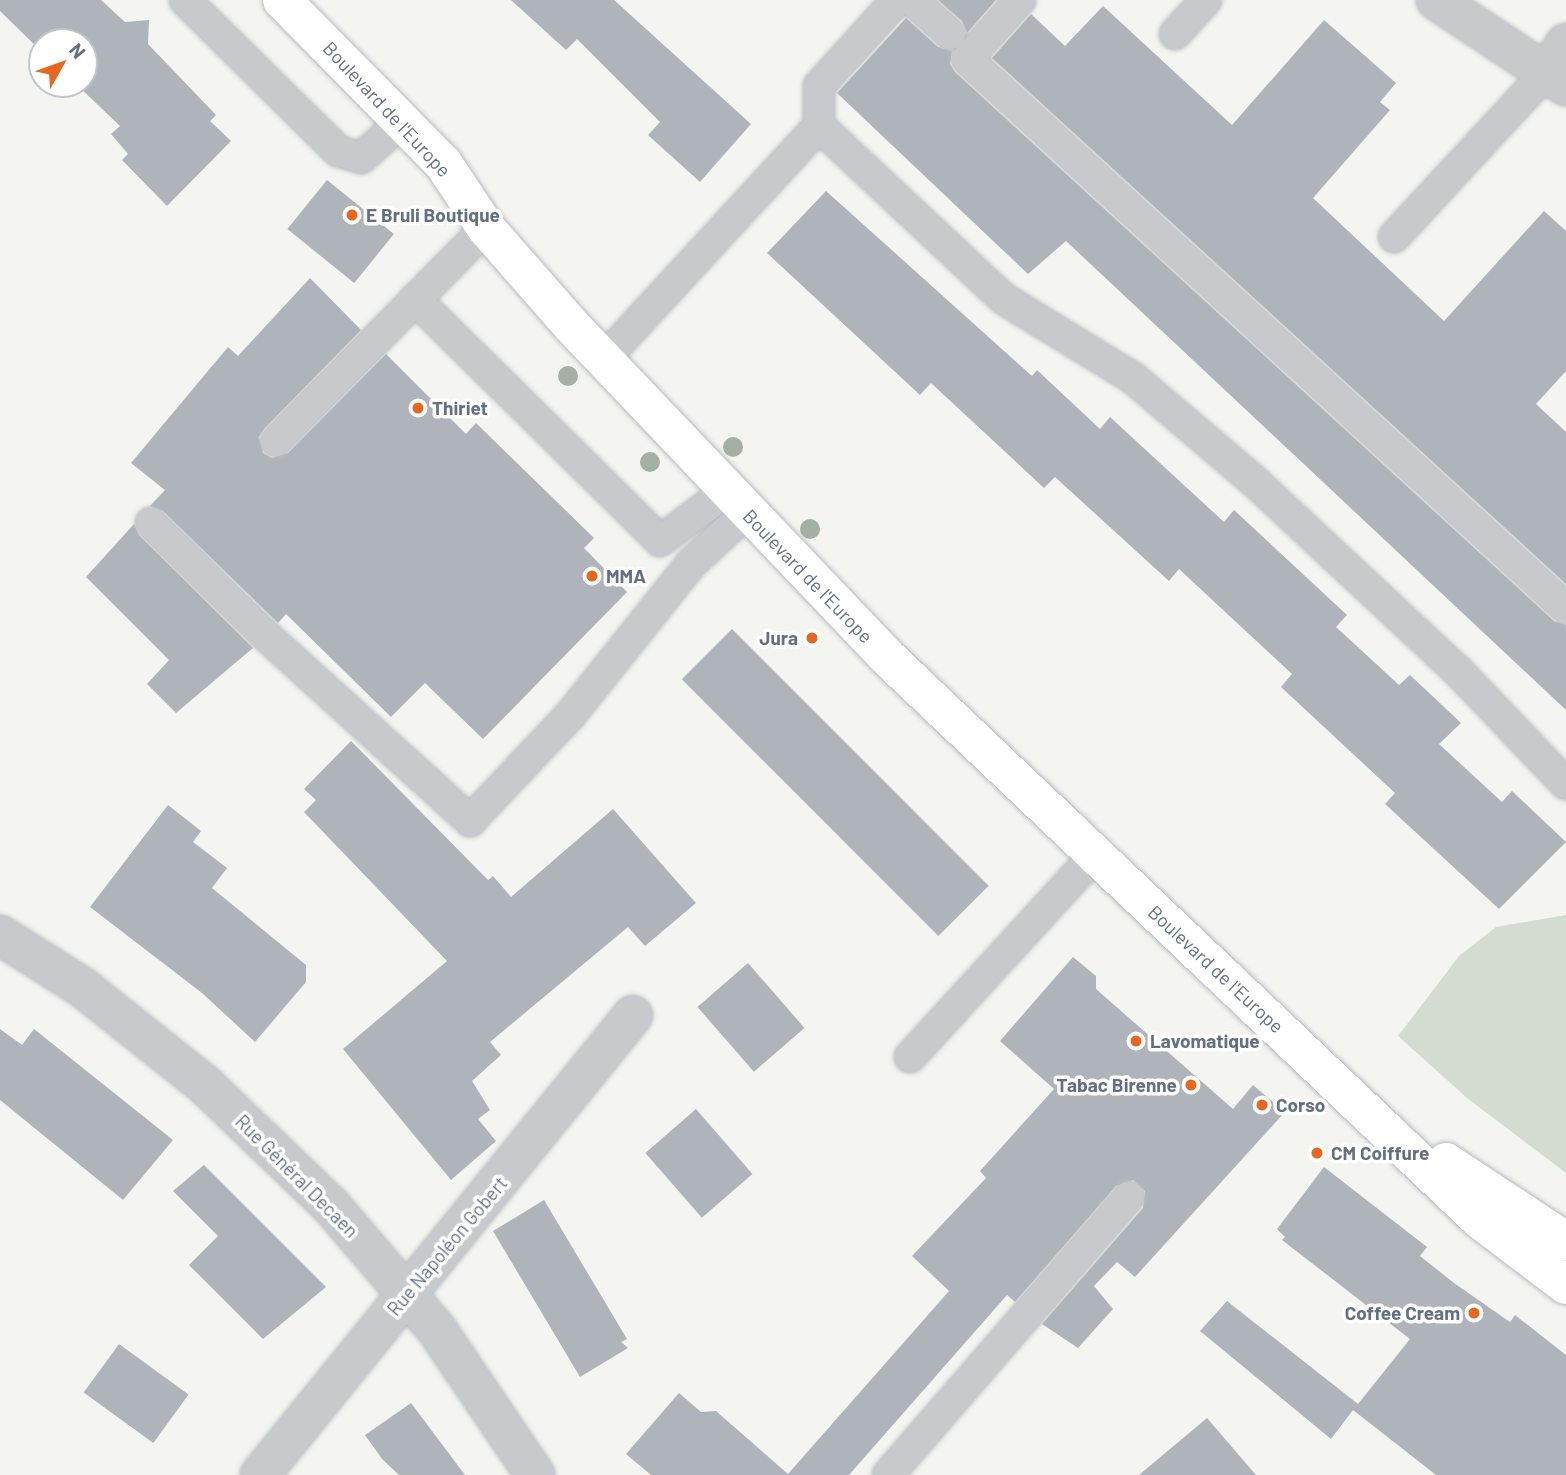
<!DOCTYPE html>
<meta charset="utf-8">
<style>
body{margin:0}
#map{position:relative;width:1566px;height:1475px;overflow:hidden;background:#f4f5f0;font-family:Barlow,sans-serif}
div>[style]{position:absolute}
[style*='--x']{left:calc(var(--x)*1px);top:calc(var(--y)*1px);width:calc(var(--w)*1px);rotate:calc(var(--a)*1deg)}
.green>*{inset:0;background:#d4dcd1}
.building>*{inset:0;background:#afb4bb;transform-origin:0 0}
.roads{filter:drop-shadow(0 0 2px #b7babf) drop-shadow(0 0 2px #b7babf)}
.service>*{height:30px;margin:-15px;padding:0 15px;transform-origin:15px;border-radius:15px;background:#c7c9cd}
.minor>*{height:38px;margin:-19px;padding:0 19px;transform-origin:19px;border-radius:19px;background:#c7c9cd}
.secondary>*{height:38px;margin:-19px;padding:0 19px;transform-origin:19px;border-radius:19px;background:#fff}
.trees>*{width:20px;height:20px;margin:-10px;border-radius:50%;background:#a4b1a2}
.dots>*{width:19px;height:19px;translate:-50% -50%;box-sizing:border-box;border:4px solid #fff;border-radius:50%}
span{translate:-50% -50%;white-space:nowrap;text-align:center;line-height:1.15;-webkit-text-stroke:7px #fff;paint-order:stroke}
.street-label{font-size:19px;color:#637083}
.poi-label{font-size:19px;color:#637083;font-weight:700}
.left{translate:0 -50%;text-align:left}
.right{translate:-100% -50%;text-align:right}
.north{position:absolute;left:28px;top:28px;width:70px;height:70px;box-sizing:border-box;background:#fff;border:2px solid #c1c6cd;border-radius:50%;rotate:50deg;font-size:19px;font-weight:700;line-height:28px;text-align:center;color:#637083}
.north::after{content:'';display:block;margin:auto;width:24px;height:32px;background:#e8661d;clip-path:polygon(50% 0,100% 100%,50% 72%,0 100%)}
</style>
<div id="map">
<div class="green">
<i style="clip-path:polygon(1566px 915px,1566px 1173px,1467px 1098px,1398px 1036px,1459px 956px,1496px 927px)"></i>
</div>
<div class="building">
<i style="clip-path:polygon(0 0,101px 0,125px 22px,149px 20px,148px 44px,216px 115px,210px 121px,231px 141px,167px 206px,122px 160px,128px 154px,111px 134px,120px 126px,76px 84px,84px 84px,84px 42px,42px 42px,42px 52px,0 11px)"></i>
<i style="clip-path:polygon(511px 0,614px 0,751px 124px,700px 182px,648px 135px,660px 122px,577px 39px,566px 50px)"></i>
<i style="clip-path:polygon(938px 0,996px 0,967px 33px,962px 21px)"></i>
<i style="clip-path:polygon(1103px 6px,1232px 125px,1324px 20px,1396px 83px,1380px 102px,1390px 110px,1313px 198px,1444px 321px,1544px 211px,1566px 231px,1566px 371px,1536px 404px,1566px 432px,1566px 584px,992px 58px,1031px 14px,1065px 46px)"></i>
<i style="clip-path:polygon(906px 18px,938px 47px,952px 51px,950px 64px,955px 72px,1554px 621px,1566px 625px,1566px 710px,1066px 241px,1028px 274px,837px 93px)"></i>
<i style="left:327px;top:180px;width:86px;height:63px;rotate:39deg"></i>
<i style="clip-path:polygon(826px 191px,1032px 376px,1037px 370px,1100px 429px,1110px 417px,1224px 522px,1234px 510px,1347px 615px,1336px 627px,1399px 685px,1410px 675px,1461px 723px,1439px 744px,1502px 802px,1512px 791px,1566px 842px,1499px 909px,1385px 804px,1395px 793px,1281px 687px,1292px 674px,1179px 569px,1169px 581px,1055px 477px,1044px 488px,931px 383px,920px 395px,767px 253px)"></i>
<i style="clip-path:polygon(310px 278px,361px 330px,264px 429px,259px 437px,263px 453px,272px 458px,288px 453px,386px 354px,466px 434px,476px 423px,594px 538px,584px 548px,627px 592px,483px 739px,425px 683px,391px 717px,286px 614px,278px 623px,163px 511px,150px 506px,165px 490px,131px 463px,228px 347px,238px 356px)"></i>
<i style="clip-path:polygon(134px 524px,139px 535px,253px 648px,176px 713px,147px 684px,169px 660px,86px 577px)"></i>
<i style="left:732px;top:629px;width:363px;height:71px;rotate:45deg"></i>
<i style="clip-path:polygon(351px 741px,488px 880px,493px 876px,511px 897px,613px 809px,696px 903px,645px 946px,628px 927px,490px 1042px,501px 1055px,472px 1081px,490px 1110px,478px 1119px,496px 1141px,451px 1180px,343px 1049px,447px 961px,304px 812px,316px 800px,304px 789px)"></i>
<i style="clip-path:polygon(168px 805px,201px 831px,193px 842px,227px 868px,212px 888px,306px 965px,306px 982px,255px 1042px,202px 993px,90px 907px)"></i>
<i style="clip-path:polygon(1073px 957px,1096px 976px,1096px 989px,1233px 1109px,1253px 1085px,1285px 1112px,1135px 1277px,1117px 1262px,1094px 1286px,1113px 1309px,1078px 1348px,1042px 1324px,1143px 1208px,1145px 1191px,1133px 1180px,1116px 1186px,1015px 1302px,1007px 1295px,849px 1475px,651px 1475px,626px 1454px,679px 1393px,701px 1412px,716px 1411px,788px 1474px,949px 1291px,912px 1256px,986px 1178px,980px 1171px,1054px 1089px,1000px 1041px)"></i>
<i style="left:748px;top:963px;width:86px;height:67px;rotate:49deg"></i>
<i style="clip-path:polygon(0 1029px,22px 1045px,34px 1029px,173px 1140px,123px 1200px,0 1100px)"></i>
<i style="left:696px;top:1109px;width:86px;height:67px;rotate:49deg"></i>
<i style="clip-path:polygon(204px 1165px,326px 1287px,263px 1339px,189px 1265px,218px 1236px,173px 1191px)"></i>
<i style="clip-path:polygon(1324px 1167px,1427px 1247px,1420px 1256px,1454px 1283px,1510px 1322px,1515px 1315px,1566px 1355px,1566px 1475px,1436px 1475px,1353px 1410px,1331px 1439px,1200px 1331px,1227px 1301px,1358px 1404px,1410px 1339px,1282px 1240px,1285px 1237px,1277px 1229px)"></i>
<i style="clip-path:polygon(544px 1200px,627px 1339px,621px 1342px,628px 1348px,580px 1377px,493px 1231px)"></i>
<i style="left:119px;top:1344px;width:86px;height:60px;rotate:36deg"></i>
<i style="clip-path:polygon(411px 1403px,465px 1475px,399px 1475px,382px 1459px,365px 1435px)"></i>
<i style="clip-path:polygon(1207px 1418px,1256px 1475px,1139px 1475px)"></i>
</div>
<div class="roads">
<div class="service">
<i style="--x:185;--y:0;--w:215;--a:44.6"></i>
<i style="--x:338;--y:151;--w:24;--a:17"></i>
<i style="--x:361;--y:158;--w:56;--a:-41.4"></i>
<i style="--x:912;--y:0;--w:51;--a:41.8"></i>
<i style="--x:1020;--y:0;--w:79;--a:131.9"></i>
<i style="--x:967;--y:59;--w:813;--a:42.51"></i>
<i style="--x:1175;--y:34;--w:46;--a:-47.6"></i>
<i style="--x:819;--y:126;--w:40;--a:-90"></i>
<i style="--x:819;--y:86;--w:116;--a:-47.8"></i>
<i style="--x:1394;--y:237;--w:222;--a:-47.2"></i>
<i style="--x:415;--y:299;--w:344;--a:44.6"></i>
<i style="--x:660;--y:541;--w:84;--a:-36.7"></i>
<i style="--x:603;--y:360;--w:318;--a:-47.3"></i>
<i style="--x:819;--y:126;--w:253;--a:43.1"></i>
<i style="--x:1004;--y:299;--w:151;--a:31.5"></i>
<i style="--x:1133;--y:378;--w:159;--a:40.4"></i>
<i style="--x:1254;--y:481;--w:277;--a:43"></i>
<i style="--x:1457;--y:670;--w:158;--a:46.3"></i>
<i style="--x:276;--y:441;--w:299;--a:-45.4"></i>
<i style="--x:151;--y:523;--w:157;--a:44.5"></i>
<i style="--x:263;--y:633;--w:280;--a:42.2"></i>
<i style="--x:470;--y:821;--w:149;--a:-46.6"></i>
<i style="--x:572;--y:713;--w:191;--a:-51.4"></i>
<i style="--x:691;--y:564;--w:76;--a:-42.9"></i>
<i style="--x:910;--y:1057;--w:274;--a:-47.5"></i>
<i style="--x:888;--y:1475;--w:368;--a:-49.1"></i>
</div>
<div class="minor">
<i style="--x:1436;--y:0;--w:156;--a:33.5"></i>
<i style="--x:1545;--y:74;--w:37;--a:-56"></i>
<i style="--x:0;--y:935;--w:97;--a:32.4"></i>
<i style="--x:82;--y:987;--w:157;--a:38.5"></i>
<i style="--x:205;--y:1085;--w:176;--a:43.8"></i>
<i style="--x:332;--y:1207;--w:162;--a:49.5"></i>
<i style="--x:437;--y:1330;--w:175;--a:55.9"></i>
<i style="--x:260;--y:1475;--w:592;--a:-50.96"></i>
</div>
<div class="secondary">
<i style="--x:282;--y:0;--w:229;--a:45.4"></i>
<i style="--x:443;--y:163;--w:78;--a:56.5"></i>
<i style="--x:486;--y:228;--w:128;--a:48.8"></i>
<i style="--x:570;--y:324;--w:460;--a:46.4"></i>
<i style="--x:887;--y:657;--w:816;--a:43.51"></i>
<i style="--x:1479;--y:1219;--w:109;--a:37.2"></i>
<i style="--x:1446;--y:1162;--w:144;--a:33.4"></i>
</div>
</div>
<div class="trees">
<i style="left:568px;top:376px"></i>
<i style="left:733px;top:447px"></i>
<i style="left:650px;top:462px"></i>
<i style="left:810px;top:529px"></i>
</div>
<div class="dots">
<i style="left:352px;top:215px;background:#e8661d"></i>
<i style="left:418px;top:408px;background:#e8661d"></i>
<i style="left:592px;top:576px;background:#e8661d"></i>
<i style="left:812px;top:638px;background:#e8661d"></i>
<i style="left:1136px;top:1041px;background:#e8661d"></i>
<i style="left:1191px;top:1085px;background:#e8661d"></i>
<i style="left:1262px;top:1105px;background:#e8661d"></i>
<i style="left:1317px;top:1153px;background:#e8661d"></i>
<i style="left:1474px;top:1313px;background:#e8661d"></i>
</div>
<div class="street-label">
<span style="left:387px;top:109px;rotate:47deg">Boulevard de l'Europe</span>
<span style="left:808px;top:576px;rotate:46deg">Boulevard de l'Europe</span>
<span style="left:1216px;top:969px;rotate:43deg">Boulevard de l'Europe</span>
<span style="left:297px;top:1176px;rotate:45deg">Rue Général Decaen</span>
<span style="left:447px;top:1246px;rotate:-50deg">Rue Napoléon Gobert</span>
</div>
<div class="poi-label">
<span class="left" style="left:366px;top:215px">E Bruli Boutique</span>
<span class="left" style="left:432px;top:408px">Thiriet</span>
<span class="left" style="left:606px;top:576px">MMA</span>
<span class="right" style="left:798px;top:638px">Jura</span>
<span class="left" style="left:1150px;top:1041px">Lavomatique</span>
<span class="right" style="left:1177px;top:1085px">Tabac Birenne</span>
<span class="left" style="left:1276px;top:1105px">Corso</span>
<span class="left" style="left:1331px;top:1153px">CM Coiffure</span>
<span class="right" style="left:1460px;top:1313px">Coffee Cream</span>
</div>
<div class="north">N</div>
</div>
